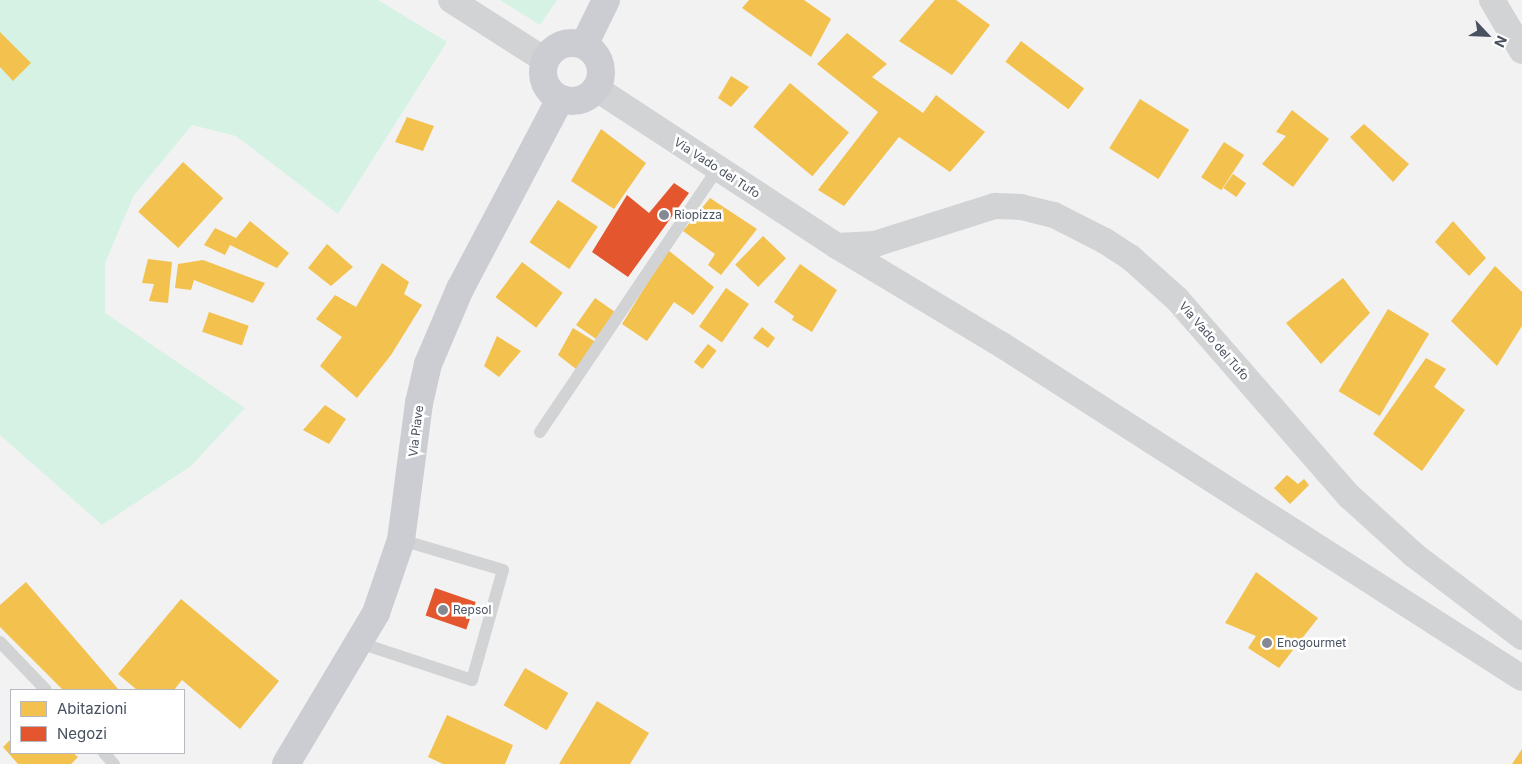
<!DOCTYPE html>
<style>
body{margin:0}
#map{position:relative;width:1522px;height:764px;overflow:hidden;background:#f3f2f2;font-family:Inter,sans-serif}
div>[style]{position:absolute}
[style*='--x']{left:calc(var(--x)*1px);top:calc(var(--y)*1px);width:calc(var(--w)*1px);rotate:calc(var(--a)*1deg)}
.green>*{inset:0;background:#d6f2e5}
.homes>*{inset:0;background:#f2c14e;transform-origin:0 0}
.shops>*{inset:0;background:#e4572e;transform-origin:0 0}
.service>*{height:12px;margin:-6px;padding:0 6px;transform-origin:6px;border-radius:6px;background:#d1d3d5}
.minor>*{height:26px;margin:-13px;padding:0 13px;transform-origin:13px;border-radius:13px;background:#d1d3d5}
.primary>*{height:28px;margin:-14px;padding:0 14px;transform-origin:14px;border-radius:14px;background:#cbcdd3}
.primary>.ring{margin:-14px;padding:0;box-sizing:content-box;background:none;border:28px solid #cbcdd3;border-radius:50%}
.dots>*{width:14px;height:14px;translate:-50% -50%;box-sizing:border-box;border:2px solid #fff;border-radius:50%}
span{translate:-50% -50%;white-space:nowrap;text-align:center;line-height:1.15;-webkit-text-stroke:5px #fff;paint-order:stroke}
.street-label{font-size:12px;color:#485160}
.poi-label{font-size:12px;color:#485160}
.left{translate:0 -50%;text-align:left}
.legend{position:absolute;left:10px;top:689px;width:175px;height:65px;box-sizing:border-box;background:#fff;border:1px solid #b6b9bf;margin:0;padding:6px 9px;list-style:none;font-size:15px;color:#485160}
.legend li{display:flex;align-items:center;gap:10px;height:25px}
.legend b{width:25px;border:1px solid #b6b9bf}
.north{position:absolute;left:1462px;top:10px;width:50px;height:50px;-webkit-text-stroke:4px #fff;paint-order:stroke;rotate:115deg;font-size:14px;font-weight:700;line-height:20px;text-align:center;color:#485160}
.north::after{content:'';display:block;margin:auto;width:18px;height:22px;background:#485160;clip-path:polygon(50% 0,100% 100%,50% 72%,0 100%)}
</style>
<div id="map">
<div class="green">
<i style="clip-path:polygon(0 0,378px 0,447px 42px,338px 214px,236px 136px,192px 125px,134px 195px,105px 263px,105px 313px,245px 408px,191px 466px,102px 525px,0 435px)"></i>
<i style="clip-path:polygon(500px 0,557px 0,540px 25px)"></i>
</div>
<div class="homes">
<i style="clip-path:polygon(749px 0,804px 0,831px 19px,811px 57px,742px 8px)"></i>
<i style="clip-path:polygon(935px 0,956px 0,990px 25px,952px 75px,899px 41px)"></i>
<i style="clip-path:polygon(0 32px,31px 63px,13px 81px,0 67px)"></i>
<i style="clip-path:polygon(847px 33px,887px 64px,872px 77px,923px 113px,936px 95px,985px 132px,950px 172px,899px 137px,844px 206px,818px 190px,878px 112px,817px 64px)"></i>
<i style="left:1021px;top:41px;width:79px;height:26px;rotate:37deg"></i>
<i style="clip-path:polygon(731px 76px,749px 87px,731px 107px,718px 98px)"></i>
<i style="left:790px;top:83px;width:77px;height:57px;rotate:40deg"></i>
<i style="left:1140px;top:99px;width:58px;height:58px;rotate:32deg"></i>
<i style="clip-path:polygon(1292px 110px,1329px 139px,1293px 187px,1262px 164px,1286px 136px,1276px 132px)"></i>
<i style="clip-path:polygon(407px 117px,434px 126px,423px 151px,395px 142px)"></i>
<i style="clip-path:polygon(1364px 124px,1409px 164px,1393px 182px,1350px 137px)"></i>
<i style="clip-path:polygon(601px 129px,646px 163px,614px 209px,571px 181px)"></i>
<i style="left:1224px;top:142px;width:24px;height:42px;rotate:33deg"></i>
<i style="left:183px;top:162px;width:54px;height:67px;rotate:42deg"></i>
<i style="left:1233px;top:174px;width:16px;height:17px;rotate:35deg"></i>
<i style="clip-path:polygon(710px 198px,757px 229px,721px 275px,708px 265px,715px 254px,683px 231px)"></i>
<i style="left:558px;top:200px;width:48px;height:51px;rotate:34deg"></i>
<i style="clip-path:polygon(250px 221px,289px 253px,277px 268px,230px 245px,225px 255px,204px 245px,215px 228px,236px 238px)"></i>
<i style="clip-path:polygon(1453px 221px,1486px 258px,1469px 276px,1435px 242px)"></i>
<i style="left:763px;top:236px;width:32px;height:40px;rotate:44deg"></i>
<i style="clip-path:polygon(327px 244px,353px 267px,331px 286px,308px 268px)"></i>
<i style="clip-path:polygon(668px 250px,714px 287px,693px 315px,674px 302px,647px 341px,622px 324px)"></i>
<i style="clip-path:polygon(148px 259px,172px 262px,168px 303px,149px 301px,154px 284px,142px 283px)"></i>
<i style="clip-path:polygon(203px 260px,265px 283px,253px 303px,194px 280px,191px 290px,175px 288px,178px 264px)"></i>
<i style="left:522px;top:262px;width:51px;height:44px;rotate:37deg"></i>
<i style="clip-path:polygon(382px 263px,409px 282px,404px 294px,422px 305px,391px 355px,357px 398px,320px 366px,342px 337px,316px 319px,335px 295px,356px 307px)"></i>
<i style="clip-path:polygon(800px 264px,837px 290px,812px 332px,792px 320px,794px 316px,774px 302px)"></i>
<i style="clip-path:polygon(1495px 266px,1522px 292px,1522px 326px,1497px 366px,1451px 321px)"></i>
<i style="clip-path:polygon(1343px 278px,1370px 313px,1321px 364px,1286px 323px)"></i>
<i style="left:726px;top:288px;width:28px;height:47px;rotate:35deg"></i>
<i style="left:595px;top:298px;width:24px;height:33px;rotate:35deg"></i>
<i style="left:1388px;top:309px;width:48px;height:96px;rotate:31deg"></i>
<i style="left:209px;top:312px;width:42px;height:21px;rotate:19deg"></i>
<i style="clip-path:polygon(762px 327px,775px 338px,768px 348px,753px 338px)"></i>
<i style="clip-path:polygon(573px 328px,599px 344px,576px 369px,558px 355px)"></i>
<i style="clip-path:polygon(497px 336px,521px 351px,499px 377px,484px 366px)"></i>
<i style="left:708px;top:344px;width:11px;height:23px;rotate:38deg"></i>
<i style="clip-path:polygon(1426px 358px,1446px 369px,1434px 387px,1465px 410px,1422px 471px,1373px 434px)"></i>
<i style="clip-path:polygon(325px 405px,346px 419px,329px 444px,303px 430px)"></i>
<i style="clip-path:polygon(1287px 475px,1298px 484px,1304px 479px,1309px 485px,1290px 504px,1274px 488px)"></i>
<i style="clip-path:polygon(1256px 572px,1318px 618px,1279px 668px,1248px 648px,1256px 636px,1225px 623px)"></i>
<i style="clip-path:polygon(26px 582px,119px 690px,63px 690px,0 627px,0 605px)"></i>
<i style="clip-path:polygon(181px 599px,279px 681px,240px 729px,182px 680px,174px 690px,137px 690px,118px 674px)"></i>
<i style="left:525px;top:668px;width:50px;height:43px;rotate:30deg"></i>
<i style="clip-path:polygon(597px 701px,649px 733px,630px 764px,559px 764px)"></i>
<i style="clip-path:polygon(447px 715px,513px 745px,505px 764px,443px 764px,428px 757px)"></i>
<i style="clip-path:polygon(11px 739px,11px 753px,73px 753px,78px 757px,71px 764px,18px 764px,3px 747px)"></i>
<i style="clip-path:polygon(1522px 749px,1522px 764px,1512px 764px)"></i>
</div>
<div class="shops">
<i style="clip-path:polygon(674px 183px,689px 193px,628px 277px,592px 252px,627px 195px,649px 213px)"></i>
<i style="left:435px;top:588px;width:43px;height:29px;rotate:19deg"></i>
</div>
<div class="service">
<i style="--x:540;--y:432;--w:318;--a:-56"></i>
<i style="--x:0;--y:642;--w:66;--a:46.2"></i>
<i style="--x:360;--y:643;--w:118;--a:18.3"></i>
<i style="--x:472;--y:680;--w:114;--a:-74.3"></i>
<i style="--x:503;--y:570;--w:106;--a:-163.6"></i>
<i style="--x:104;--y:753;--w:15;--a:48"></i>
</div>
<div class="minor">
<i style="--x:451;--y:0;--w:112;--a:32.6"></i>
<i style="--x:1492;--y:0;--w:59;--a:59.5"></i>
<i style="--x:597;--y:89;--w:287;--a:33.2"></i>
<i style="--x:837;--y:246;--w:192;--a:31"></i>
<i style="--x:1002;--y:345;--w:617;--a:32.63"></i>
<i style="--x:837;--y:246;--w:38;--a:-3"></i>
<i style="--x:875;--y:244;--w:126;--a:-17.6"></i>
<i style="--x:995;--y:206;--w:26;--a:2"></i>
<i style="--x:1021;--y:207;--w:34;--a:14"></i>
<i style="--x:1054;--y:215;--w:57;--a:27"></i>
<i style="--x:1105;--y:241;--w:30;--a:33"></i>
<i style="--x:1130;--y:257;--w:63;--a:41.8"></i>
<i style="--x:1177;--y:299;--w:262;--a:48.9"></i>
<i style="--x:1349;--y:496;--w:88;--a:42.2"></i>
<i style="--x:1414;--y:555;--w:136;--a:37.2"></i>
</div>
<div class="primary">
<i class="ring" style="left:543px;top:43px;width:30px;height:30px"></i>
<i style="--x:584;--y:45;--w:50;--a:-63.9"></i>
<i style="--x:286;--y:764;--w:176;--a:-59.2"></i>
<i style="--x:376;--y:613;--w:77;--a:-71.1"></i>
<i style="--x:401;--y:540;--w:138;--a:-82.5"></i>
<i style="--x:419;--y:403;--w:40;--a:-77"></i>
<i style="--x:428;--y:364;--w:82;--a:-66.9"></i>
<i style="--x:460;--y:289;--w:215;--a:-62.2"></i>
</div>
<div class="dots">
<i style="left:664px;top:215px;background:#848993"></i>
<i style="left:443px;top:610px;background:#848993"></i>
<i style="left:1267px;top:643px;background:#848993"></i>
</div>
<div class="street-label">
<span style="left:717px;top:168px;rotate:33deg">Via Vado del Tufo</span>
<span style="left:1214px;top:341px;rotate:49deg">Via Vado del Tufo</span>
<span style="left:416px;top:431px;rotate:-83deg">Via Piave</span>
</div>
<div class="poi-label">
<span class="left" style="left:674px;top:215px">Riopizza</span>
<span class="left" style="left:453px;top:610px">Repsol</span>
<span class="left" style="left:1277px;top:643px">Enogourmet</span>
</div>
<ul class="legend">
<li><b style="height:14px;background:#f2c14e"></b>Abitazioni</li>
<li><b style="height:14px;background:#e4572e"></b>Negozi</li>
</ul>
<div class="north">N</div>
</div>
